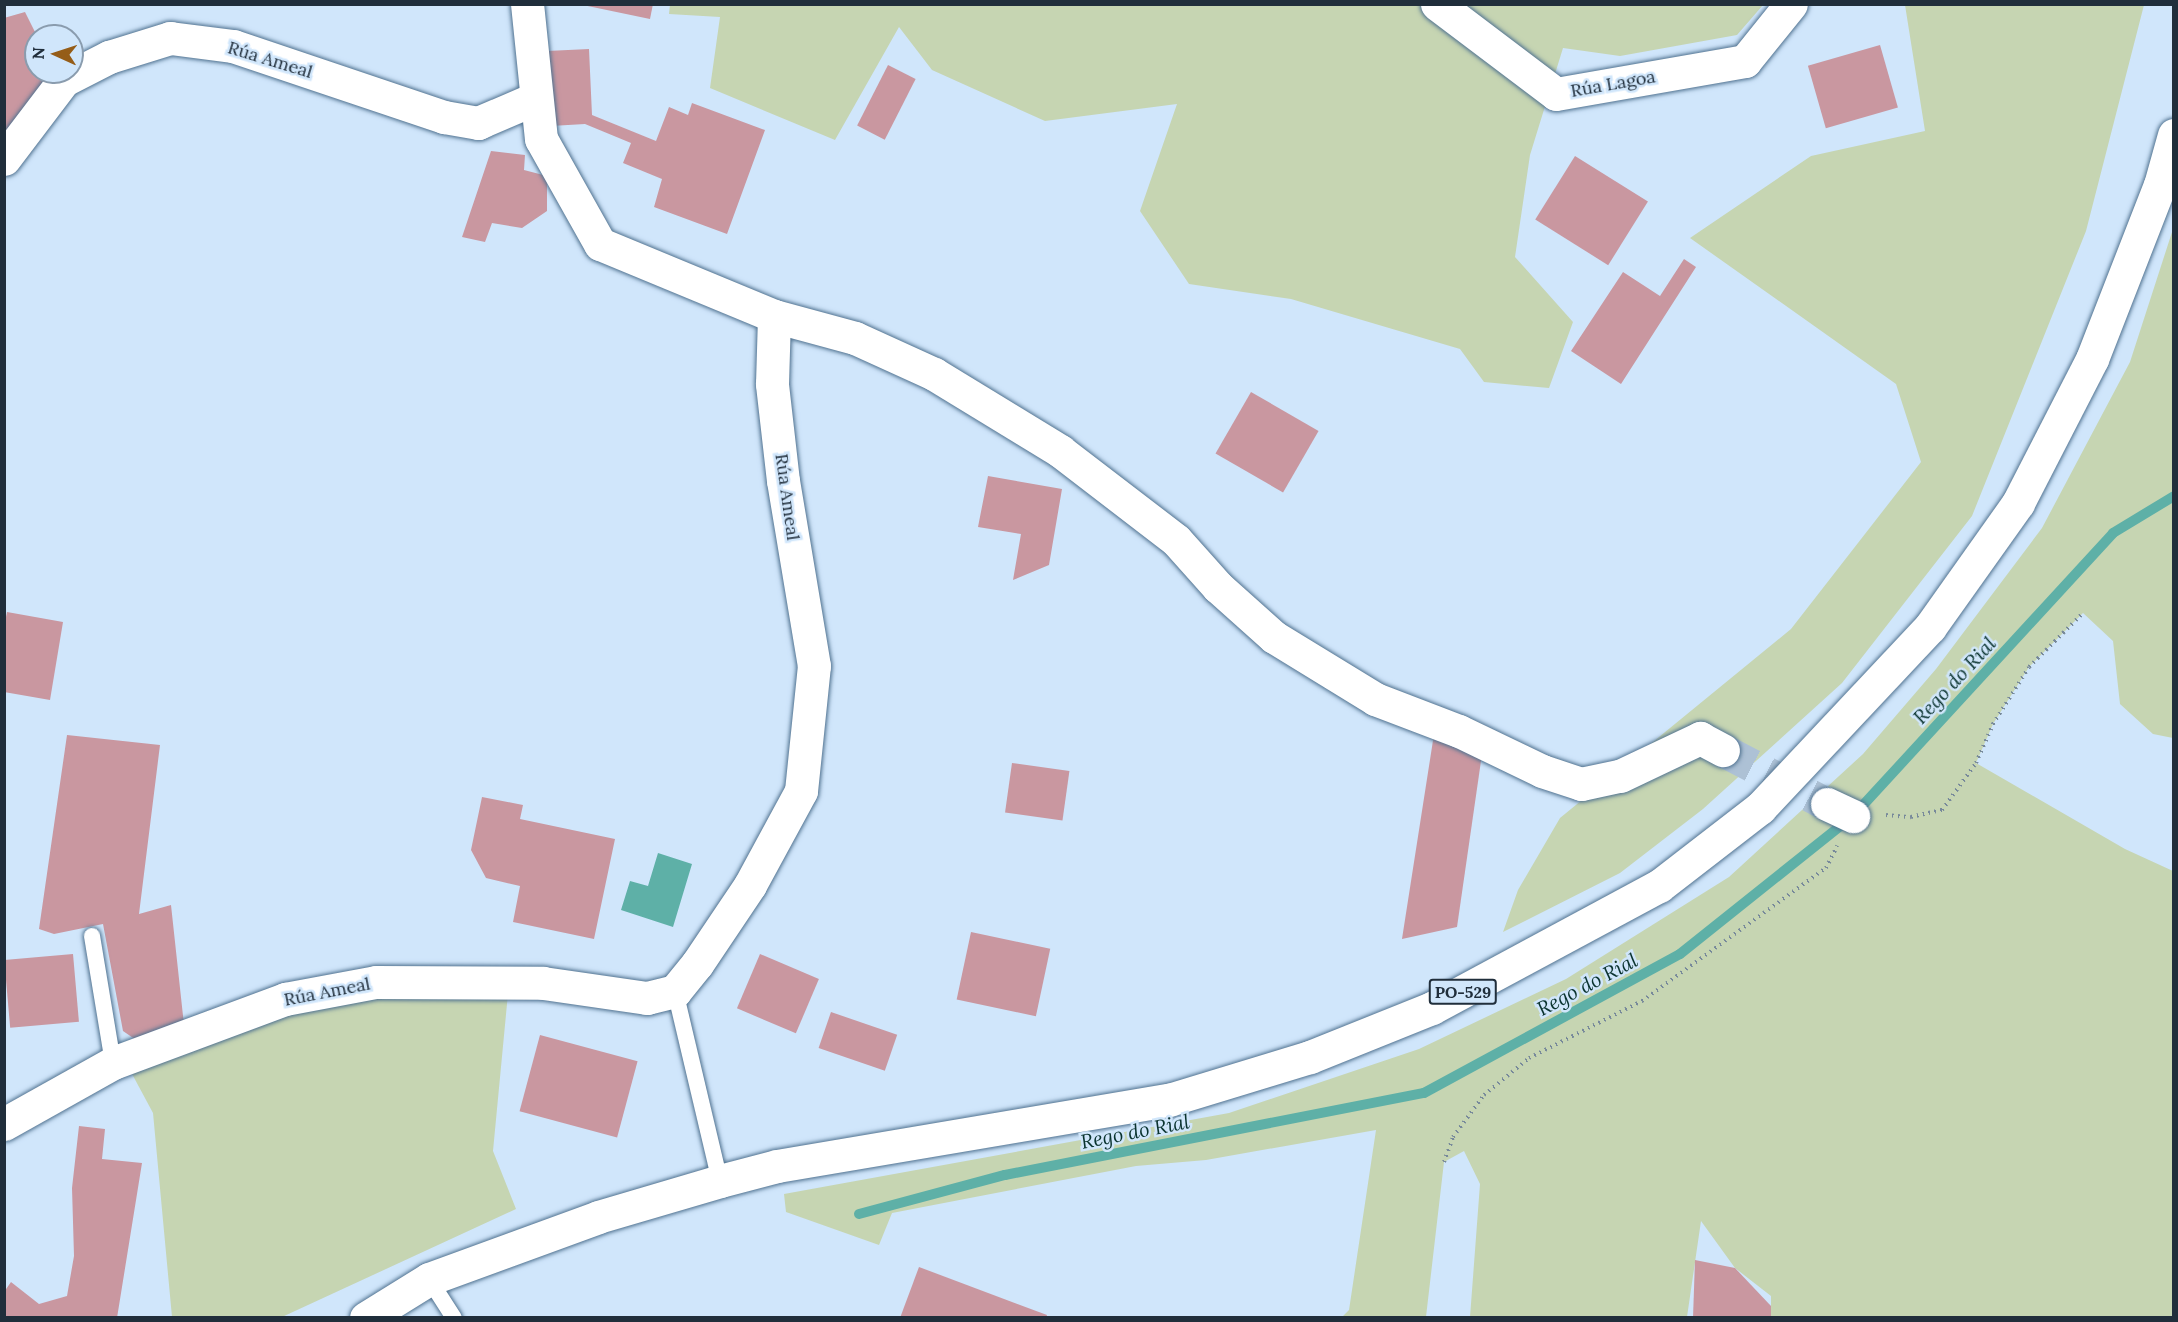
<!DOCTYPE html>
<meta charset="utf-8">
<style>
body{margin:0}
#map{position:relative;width:2178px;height:1322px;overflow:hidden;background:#d0e6fb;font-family:Lora,serif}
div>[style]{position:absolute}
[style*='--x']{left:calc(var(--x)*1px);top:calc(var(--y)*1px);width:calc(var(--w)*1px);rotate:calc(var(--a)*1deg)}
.green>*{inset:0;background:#c6d5b2}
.water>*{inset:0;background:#5eb0a7}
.stream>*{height:10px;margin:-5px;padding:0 5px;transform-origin:5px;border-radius:5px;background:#5eb0a7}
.building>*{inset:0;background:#c997a0;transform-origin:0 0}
.minor-tunnel>*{height:33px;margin-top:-16.5px;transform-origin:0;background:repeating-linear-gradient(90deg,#adc1d5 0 33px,transparent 0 49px)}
.path>*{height:4px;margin-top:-2px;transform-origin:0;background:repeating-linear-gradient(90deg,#77899a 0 1.5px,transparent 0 6px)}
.roads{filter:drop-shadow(0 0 2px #507290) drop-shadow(0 0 2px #507290)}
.service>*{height:16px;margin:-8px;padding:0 8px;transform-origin:8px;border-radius:8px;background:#fff}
.minor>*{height:33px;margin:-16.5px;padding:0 16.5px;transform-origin:16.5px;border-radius:16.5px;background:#fff}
.primary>*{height:33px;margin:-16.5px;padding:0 16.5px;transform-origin:16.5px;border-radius:16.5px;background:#fff}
span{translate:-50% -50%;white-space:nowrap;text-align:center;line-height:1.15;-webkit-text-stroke:5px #d0e6fb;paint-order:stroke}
.shield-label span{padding:2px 4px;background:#d0e6fb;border:2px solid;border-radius:4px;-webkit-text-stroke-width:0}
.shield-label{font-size:16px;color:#202e3b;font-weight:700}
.street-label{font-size:18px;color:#202e3b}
.water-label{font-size:20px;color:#0a332f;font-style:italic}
.frame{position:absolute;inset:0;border:6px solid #202e3b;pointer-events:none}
.north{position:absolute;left:24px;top:24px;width:60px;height:60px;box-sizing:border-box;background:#d0e6fb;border:2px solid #8a9cae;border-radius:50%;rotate:273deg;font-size:16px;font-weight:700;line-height:24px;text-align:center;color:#202e3b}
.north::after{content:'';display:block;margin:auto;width:21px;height:27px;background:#955d18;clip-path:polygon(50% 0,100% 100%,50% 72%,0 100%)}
</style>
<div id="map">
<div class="green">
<i style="clip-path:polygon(670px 4px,1763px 5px,1737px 35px,1620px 56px,1563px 48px,1530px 155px,1515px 257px,1573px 322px,1549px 388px,1484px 382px,1460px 349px,1291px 299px,1189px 284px,1140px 211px,1177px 104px,1045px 121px,932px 70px,899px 27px,835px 140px,710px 88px,720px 17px,669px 14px)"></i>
<i style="clip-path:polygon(1905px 5px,2144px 5px,2086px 231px,1972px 516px,1842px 683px,1703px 809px,1620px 873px,1503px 932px,1518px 890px,1560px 818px,1791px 629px,1921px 462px,1896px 384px,1690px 238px,1811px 156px,1925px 131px)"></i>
<i style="clip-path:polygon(2173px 229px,2173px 738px,2153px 734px,2120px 704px,2113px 641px,2083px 613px,2029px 667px,1993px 724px,1976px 763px,2125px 849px,2173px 871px,2173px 1317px,1771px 1317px,1771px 1296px,1735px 1268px,1701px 1221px,1687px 1317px,1470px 1317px,1480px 1184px,1464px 1151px,1444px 1162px,1426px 1317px,1342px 1317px,1349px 1310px,1376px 1130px,1206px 1160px,1136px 1166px,892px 1213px,879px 1245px,786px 1212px,784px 1194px,1229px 1113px,1419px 1049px,1566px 979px,1729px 877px,1863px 754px,1936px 669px,2042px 528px,2130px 362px)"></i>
<i style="clip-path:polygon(509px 983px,493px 1151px,516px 1209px,282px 1317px,172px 1317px,153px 1113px,124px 1059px,311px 993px)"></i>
</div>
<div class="water">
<i style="clip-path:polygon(658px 853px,692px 864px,673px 927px,621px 910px,630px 881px,648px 886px)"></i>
</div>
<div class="stream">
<i style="--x:859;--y:1214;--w:151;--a:-15"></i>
<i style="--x:1005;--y:1175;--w:427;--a:-11.1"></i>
<i style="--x:1424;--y:1093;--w:291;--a:-28.5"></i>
<i style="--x:1680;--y:954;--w:221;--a:-38.6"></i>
<i style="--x:1853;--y:816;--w:384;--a:-47.4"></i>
<i style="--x:2113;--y:533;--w:71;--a:-31.2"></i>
</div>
<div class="building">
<i style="clip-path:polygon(578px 4px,653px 4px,650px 19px)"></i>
<i style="clip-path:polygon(25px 12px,37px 36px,36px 72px,51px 72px,9px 132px,4px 131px,4px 18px)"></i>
<i style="left:1880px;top:45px;width:65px;height:75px;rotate:74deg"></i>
<i style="clip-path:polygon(589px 49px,592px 115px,656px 141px,669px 107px,688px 115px,692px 103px,765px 130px,727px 234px,654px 207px,662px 179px,623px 163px,631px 143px,585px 124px,551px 126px,547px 51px)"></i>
<i style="left:888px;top:65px;width:31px;height:68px;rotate:27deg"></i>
<i style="clip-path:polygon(491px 151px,525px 155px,524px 170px,547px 176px,547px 211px,522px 228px,492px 223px,485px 242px,462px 237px)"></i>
<i style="left:1575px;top:156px;width:86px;height:75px;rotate:32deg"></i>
<i style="clip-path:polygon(1684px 259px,1696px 267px,1621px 384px,1571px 351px,1623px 272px,1660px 296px)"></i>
<i style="left:1251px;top:392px;width:78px;height:71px;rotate:30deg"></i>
<i style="clip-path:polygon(988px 476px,1062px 489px,1049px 565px,1013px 580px,1021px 534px,978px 527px)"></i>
<i style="clip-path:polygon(7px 612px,63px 622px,50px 700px,4px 692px,4px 627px)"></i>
<i style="clip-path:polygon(1434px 734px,1482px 754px,1457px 927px,1402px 939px)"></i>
<i style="clip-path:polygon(67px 735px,160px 745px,139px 914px,171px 905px,184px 1025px,142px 1044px,123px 1031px,103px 924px,54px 934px,39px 929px)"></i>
<i style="left:1012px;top:763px;width:58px;height:50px;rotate:8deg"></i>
<i style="clip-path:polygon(482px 797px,523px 805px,520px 819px,615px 839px,594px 939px,513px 922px,520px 886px,486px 878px,471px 850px)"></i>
<i style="left:971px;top:932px;width:81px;height:69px;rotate:12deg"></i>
<i style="left:73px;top:954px;width:68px;height:69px;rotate:85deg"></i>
<i style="left:760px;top:954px;width:64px;height:59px;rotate:23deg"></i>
<i style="left:831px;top:1012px;width:70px;height:38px;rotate:19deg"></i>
<i style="left:540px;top:1035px;width:101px;height:79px;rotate:15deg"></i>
<i style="clip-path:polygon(79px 1126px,105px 1129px,102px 1159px,142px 1163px,117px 1318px,4px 1318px,4px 1292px,11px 1282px,39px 1304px,67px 1296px,74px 1256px,72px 1188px)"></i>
<i style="clip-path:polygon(1695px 1260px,1735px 1268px,1771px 1306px,1771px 1318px,1693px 1318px)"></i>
<i style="clip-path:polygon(919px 1267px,1047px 1315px,1046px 1318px,900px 1318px)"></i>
</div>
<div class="minor-tunnel">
<i style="--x:1723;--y:750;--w:117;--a:27.4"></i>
</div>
<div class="path">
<i style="--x:1886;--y:815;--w:25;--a:5"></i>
<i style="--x:1911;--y:817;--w:32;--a:-13"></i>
<i style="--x:1942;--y:810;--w:58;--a:-54.1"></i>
<i style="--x:1976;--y:763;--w:43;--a:-66.4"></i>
<i style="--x:1993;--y:724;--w:67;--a:-57.7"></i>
<i style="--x:2029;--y:667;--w:76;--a:-45"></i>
<i style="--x:1444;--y:1162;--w:27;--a:-70"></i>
<i style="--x:1453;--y:1137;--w:52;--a:-53.6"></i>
<i style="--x:1484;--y:1095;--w:58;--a:-39.4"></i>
<i style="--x:1529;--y:1058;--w:127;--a:-26.8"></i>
<i style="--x:1642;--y:1001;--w:227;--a:-35.9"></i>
<i style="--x:1826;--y:868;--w:25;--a:-63"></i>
</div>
<div class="roads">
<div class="service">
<i style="--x:92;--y:936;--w:129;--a:80.6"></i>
<i style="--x:675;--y:991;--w:195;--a:76.7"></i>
<i style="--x:429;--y:1279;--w:46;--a:57.3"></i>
</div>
<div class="minor">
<i style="--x:1437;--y:4;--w:149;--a:37.1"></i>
<i style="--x:1556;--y:94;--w:192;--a:-9.9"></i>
<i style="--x:1745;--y:61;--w:73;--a:-51.1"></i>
<i style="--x:4;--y:159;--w:99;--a:-52.8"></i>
<i style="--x:64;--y:80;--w:51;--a:-27.1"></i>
<i style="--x:109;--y:57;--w:64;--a:-17.3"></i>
<i style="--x:170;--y:38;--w:64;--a:7.2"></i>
<i style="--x:233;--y:46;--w:223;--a:18.6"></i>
<i style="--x:444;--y:117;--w:35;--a:10"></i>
<i style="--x:478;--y:123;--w:63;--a:-23.3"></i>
<i style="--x:774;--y:316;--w:84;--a:15.2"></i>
<i style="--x:855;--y:338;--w:87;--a:24.5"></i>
<i style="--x:934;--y:374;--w:148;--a:31.4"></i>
<i style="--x:1060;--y:451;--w:146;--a:37.5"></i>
<i style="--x:1176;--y:540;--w:63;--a:48.2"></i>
<i style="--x:1218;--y:587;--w:75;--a:41.8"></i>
<i style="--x:1274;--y:637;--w:119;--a:31.5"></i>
<i style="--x:1375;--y:699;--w:90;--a:20.9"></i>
<i style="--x:1459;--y:731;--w:92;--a:25.7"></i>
<i style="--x:1542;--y:771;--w:41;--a:18.4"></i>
<i style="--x:1581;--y:784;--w:40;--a:-12"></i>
<i style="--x:1620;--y:776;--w:89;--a:-25.4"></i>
<i style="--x:1700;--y:738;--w:26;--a:28"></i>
<i style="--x:1827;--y:804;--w:29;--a:25"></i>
<i style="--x:4;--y:1124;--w:125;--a:-29.2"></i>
<i style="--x:113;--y:1063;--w:184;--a:-20.4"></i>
<i style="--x:285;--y:999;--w:93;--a:-10.6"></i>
<i style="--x:376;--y:982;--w:167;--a:0.3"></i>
<i style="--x:543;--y:983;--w:105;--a:8.2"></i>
<i style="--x:647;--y:998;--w:29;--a:-14"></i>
<i style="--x:675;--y:991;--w:35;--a:-51"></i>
<i style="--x:697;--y:964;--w:95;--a:-56.1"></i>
<i style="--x:750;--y:885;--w:107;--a:-61.5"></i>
<i style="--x:801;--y:791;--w:126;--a:-84.1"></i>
<i style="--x:814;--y:666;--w:188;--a:-99.5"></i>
<i style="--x:783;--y:481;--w:98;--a:-96.5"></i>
<i style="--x:772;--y:384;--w:68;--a:-88.3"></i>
<i style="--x:774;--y:316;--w:188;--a:-157.5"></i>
<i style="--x:600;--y:244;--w:120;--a:-119.3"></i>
<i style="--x:541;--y:139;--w:136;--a:-95.9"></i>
</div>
<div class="primary">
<i style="--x:366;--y:1318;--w:74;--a:-31.8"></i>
<i style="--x:429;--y:1279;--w:180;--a:-20.1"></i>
<i style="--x:598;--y:1217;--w:127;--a:-16.4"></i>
<i style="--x:720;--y:1181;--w:59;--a:-14.7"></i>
<i style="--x:777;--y:1166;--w:398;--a:-9.6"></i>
<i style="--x:1169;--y:1100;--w:147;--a:-17"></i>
<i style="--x:1310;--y:1057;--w:131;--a:-21.9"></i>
<i style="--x:1432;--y:1008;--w:258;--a:-28.3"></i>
<i style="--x:1659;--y:886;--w:128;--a:-37.7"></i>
<i style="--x:1760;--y:808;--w:248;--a:-46.8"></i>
<i style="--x:1930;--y:627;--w:152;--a:-54.6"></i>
<i style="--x:2018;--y:503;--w:162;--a:-62.8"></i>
<i style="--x:2092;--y:359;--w:187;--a:-68.7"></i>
<i style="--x:2160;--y:185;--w:52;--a:-74.4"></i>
</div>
</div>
<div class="shield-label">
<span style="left:1463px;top:992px">PO-529</span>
</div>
<div class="street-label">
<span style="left:270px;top:60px;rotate:17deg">Rúa Ameal</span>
<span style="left:1613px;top:84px;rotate:-10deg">Rúa Lagoa</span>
<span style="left:787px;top:497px;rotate:82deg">Rúa Ameal</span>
<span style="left:327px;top:992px;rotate:-11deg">Rúa Ameal</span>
</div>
<div class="water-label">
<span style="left:1954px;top:680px;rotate:-47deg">Rego do Rial</span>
<span style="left:1587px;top:984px;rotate:-28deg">Rego do Rial</span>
<span style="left:1135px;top:1131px;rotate:-11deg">Rego do Rial</span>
</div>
<div class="frame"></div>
<div class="north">N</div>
</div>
